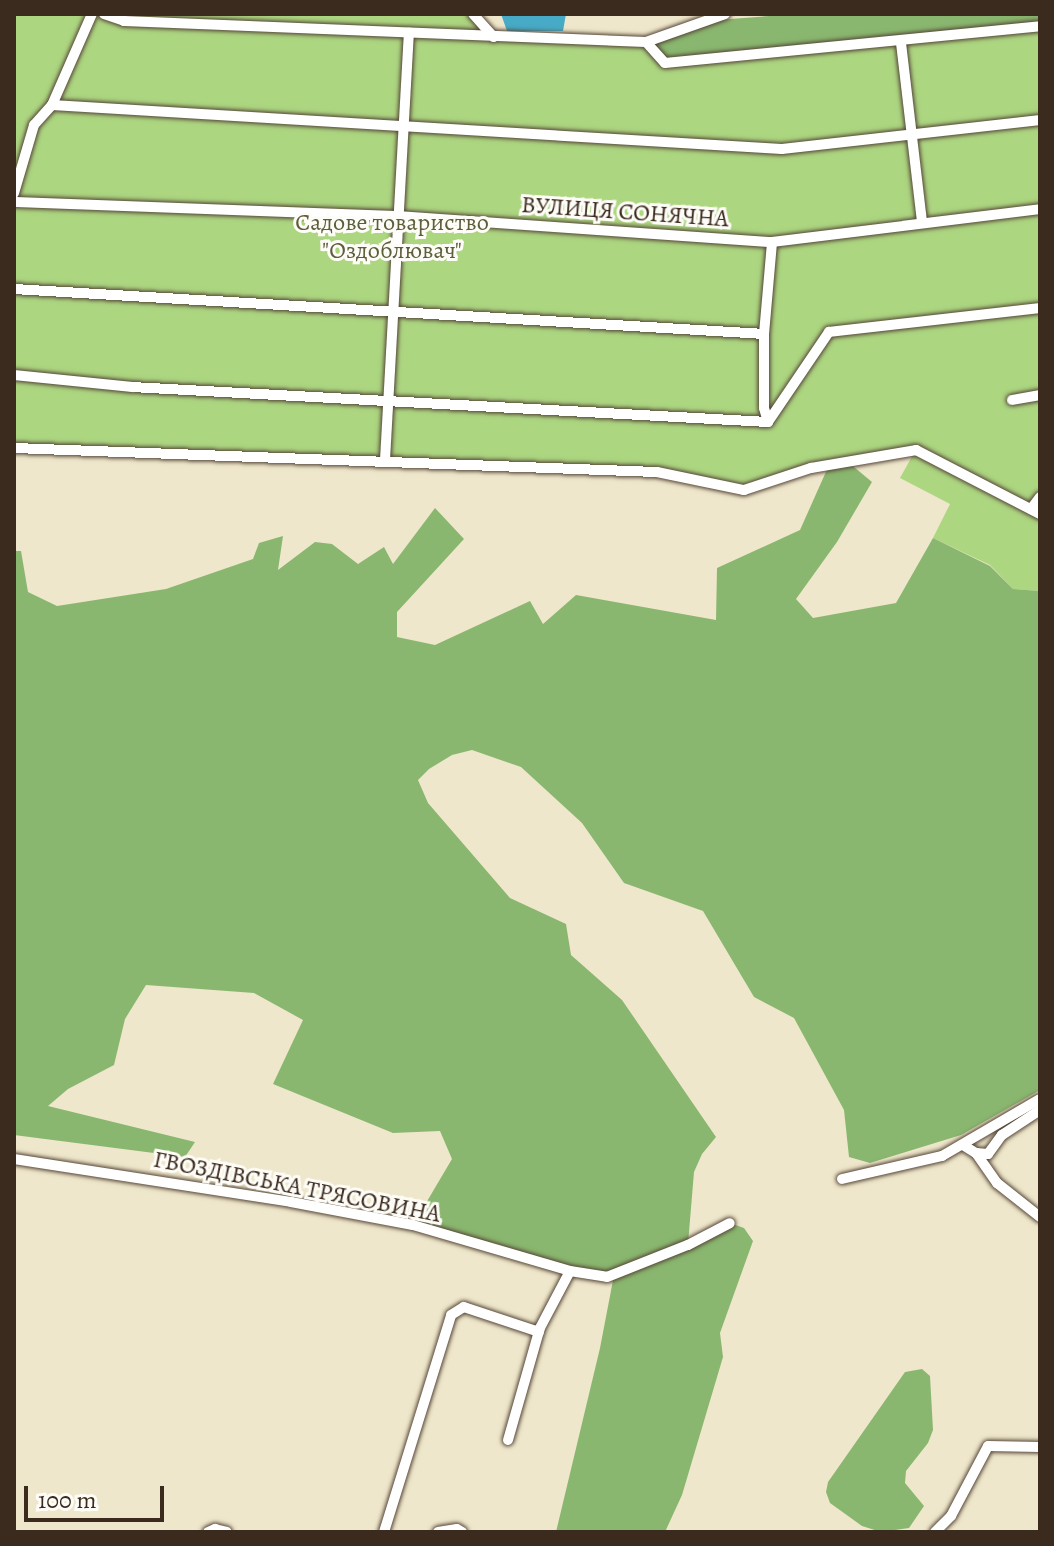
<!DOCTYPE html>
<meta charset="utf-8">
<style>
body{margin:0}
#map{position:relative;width:1054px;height:1546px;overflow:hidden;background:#efe7cb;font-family:Alegreya,serif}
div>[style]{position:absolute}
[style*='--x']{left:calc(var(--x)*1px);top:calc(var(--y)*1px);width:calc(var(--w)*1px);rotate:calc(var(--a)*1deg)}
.green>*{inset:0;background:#add681}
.forest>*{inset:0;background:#8ab76f}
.water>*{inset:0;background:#47aac6}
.roads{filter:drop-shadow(0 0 2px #564638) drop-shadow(0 0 2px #564638)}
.minor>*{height:10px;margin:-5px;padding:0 5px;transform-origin:5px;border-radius:5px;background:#fff}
span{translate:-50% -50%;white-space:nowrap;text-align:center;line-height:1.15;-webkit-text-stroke:6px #fdfcf7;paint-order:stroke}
.street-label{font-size:24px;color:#3b2a1e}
.park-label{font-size:24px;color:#5d5e3c}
.frame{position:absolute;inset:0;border:16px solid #3b2a1e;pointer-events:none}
.scale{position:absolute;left:24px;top:1486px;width:140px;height:36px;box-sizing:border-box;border:4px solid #3b2a1e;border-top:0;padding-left:10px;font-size:24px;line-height:28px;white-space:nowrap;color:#3b2a1e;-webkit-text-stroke:6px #fdfcf7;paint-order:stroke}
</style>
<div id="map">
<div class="green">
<i style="clip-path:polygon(14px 14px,473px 14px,494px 37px,646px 42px,1040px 26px,1040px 591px,1013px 589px,990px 565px,933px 538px,950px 504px,900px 478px,915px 451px,829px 465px,744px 490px,657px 472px,14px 448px)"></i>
</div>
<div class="forest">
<i style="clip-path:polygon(795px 14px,1040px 14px,1040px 26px,665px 63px,646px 42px,717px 20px)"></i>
<i style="clip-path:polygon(848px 462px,872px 482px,837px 542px,796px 599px,813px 618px,896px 603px,933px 538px,990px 566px,1013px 589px,1040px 591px,1040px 1090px,961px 1135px,870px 1163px,849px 1157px,844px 1110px,794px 1018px,754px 997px,703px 911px,624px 883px,582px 823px,521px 767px,472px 750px,452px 755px,429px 769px,418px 780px,428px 803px,510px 898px,566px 924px,571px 955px,622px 1000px,716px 1137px,702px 1154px,694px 1172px,688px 1244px,730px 1223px,744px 1228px,753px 1241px,720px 1333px,723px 1357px,682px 1495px,665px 1532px,556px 1532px,600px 1348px,614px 1275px,607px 1277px,413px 1225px,452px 1159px,440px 1131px,393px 1133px,273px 1084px,303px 1020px,254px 993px,146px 985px,125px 1019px,114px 1065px,68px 1089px,48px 1106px,195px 1142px,185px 1157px,14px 1135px,14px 551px,21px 551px,28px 592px,57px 606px,166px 589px,253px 559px,259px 543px,283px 536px,278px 570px,315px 542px,332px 544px,358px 564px,384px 547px,393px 564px,435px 508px,464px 539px,397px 612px,397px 637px,435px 645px,530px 601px,543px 624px,576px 595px,716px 620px,717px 568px,800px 530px,829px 465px)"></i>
<i style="clip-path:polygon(922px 1369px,930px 1376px,933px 1430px,928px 1443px,906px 1471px,905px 1483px,924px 1506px,909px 1528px,881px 1532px,862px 1526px,830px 1503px,826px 1492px,828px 1482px,905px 1372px)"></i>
</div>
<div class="water">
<i style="clip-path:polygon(501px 14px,533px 15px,566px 14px,563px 31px,507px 31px)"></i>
</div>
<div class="roads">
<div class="minor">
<i style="--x:104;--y:14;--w:21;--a:19"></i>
<i style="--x:124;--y:21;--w:522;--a:2.3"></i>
<i style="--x:646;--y:42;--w:28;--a:48"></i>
<i style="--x:665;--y:63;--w:377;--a:-5.6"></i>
<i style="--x:473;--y:14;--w:31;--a:48"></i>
<i style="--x:646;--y:42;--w:84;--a:-19.5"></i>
<i style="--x:901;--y:43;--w:181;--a:83.3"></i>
<i style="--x:52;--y:105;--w:731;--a:3.45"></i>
<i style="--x:782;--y:149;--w:260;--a:-6.4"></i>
<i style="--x:14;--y:193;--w:71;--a:-73.6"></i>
<i style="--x:34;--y:125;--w:27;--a:-48"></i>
<i style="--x:52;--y:105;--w:99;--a:-66.3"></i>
<i style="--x:14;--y:202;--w:383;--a:2.1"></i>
<i style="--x:397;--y:216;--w:376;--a:4"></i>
<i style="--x:772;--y:242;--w:270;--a:-7"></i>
<i style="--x:14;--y:289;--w:751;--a:3.43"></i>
<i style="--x:14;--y:375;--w:119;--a:5.8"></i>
<i style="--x:132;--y:387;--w:637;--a:3.15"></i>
<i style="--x:768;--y:422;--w:109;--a:-55.9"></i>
<i style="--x:829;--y:332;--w:212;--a:-6.5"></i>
<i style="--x:1012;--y:400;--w:28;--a:-10"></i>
<i style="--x:768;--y:422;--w:15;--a:-106"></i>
<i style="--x:764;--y:408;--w:74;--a:-90"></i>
<i style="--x:764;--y:334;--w:92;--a:-85"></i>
<i style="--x:14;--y:448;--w:643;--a:2.14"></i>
<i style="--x:657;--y:472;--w:89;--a:11.7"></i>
<i style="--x:744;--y:490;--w:71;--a:-18.2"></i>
<i style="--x:811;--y:468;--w:107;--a:-9.7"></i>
<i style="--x:916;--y:450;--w:140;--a:27.3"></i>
<i style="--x:385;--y:460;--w:428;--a:-86.8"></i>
<i style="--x:1031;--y:509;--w:15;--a:-53"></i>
<i style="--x:963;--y:1145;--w:15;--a:32"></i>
<i style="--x:976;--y:1153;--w:12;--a:5"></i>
<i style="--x:988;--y:1154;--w:24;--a:-54"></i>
<i style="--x:1002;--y:1135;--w:45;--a:-33.3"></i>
<i style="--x:976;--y:1153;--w:37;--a:55"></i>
<i style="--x:997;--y:1183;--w:55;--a:38.3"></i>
<i style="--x:14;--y:1159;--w:280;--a:8.8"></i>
<i style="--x:291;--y:1202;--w:124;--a:10.7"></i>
<i style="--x:413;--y:1225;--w:164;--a:16.3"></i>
<i style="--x:570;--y:1271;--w:37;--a:9"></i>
<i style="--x:607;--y:1277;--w:87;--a:-21.6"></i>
<i style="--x:688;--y:1245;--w:47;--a:-27.6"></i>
<i style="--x:842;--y:1179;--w:103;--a:-13"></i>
<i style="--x:942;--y:1156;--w:113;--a:-30.2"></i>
<i style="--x:508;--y:1440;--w:116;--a:-74.1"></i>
<i style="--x:540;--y:1328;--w:64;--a:-62.2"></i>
<i style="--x:208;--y:1532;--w:8;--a:-23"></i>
<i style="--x:215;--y:1529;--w:12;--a:14"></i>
<i style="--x:384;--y:1532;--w:227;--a:-72.8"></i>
<i style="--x:451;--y:1315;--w:15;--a:-32"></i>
<i style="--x:464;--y:1307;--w:79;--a:18.4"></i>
<i style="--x:438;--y:1532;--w:19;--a:-9"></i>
<i style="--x:457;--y:1529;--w:6;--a:31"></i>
<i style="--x:935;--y:1532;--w:23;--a:-45"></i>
<i style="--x:951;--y:1516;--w:79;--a:-62.1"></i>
<i style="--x:988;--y:1446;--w:52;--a:1.1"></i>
</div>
</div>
<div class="street-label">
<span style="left:625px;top:212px;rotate:4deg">ВУЛИЦЯ СОНЯЧНА</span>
<span style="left:297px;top:1187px;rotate:11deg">ГВОЗДІВСЬКА ТРЯСОВИНА</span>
</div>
<div class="park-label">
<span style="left:392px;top:237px">Садове товариство<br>"Оздоблювач"</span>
</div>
<div class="frame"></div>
<div class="scale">100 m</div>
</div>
